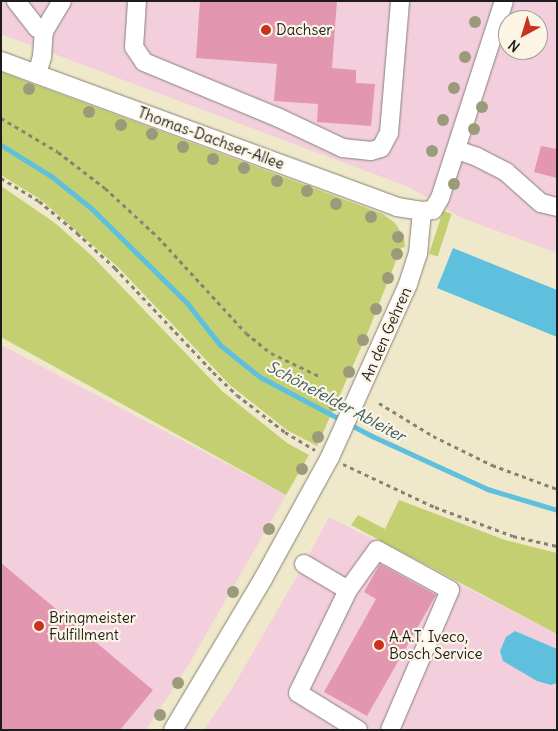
<!DOCTYPE html>
<meta charset="utf-8">
<style>
body{margin:0}
#map{position:relative;width:558px;height:731px;overflow:hidden;background:#efe8cb;font-family:Delius,sans-serif}
div>[style]{position:absolute}
[style*='--x']{left:calc(var(--x)*1px);top:calc(var(--y)*1px);width:calc(var(--w)*1px);rotate:calc(var(--a)*1deg)}
.built>*{inset:0;background:#f3cfde}
.green>*{inset:0;background:#c3cf70;transform-origin:0 0}
.water>*{inset:0;background:#5fc0dd}
.stream>*{height:5px;margin:-2.5px;padding:0 2.5px;transform-origin:2.5px;border-radius:2.5px;background:#5fc0dd}
.building>*{inset:0;background:#e296af}
.path>*{height:3px;margin-top:-1.5px;transform-origin:0;background:repeating-linear-gradient(90deg,#868274 0 4px,transparent 0 8px)}
.roads{filter:drop-shadow(0 0 1px #868274) drop-shadow(0 0 1px #868274)}
.minor>*{height:18px;margin:-9px;padding:0 9px;transform-origin:9px;border-radius:9px;background:#fff}
.trees>*{width:12px;height:12px;margin:-6px;border-radius:50%;background:#9b9a7b}
.dots>*{width:14px;height:14px;translate:-50% -50%;box-sizing:border-box;border:2px solid #fcf5e5;border-radius:50%}
span{translate:-50% -50%;white-space:nowrap;text-align:center;line-height:1.15;-webkit-text-stroke:4.5px #fcf5e5;paint-order:stroke}
.poi-label{font-size:15px;color:#1c1c1c}
.left{translate:0 -50%;text-align:left}
.street-label{font-size:15px;color:#1c1c1c}
.water-label{font-size:16px;color:#375e69;font-style:italic}
.frame{position:absolute;inset:0;border:2px solid #1c1c1c;pointer-events:none}
.north{position:absolute;left:498px;top:10px;width:50px;height:50px;box-sizing:border-box;background:#fcf5e5;border:1px solid #a29e95;border-radius:50%;rotate:219deg;font-size:14px;font-weight:700;line-height:20px;text-align:center;color:#1c1c1c}
.north::after{content:'';display:block;margin:auto;width:18px;height:22px;background:#c8321e;clip-path:polygon(50% 0,100% 100%,50% 72%,0 100%)}
</style>
<div id="map">
<div class="built">
<i style="clip-path:polygon(evenodd,1px 1px,557px 1px,557px 253px,462px 218px,409px 187px,1px 34px,1px 1px,508px 20px,538px 20px,538px 50px,508px 50px,508px 20px)"></i>
<i style="clip-path:polygon(1px 345px,286px 495px,189px 664px,146px 730px,1px 730px)"></i>
<i style="clip-path:polygon(329px 517px,557px 634px,557px 730px,204px 730px,233px 687px,304px 564px)"></i>
</div>
<div class="green">
<i style="clip-path:polygon(1px 72px,383px 214px,395px 223px,404px 237px,405px 247px,401px 248px,368px 332px,317px 446px,287px 430px,230px 385px,119px 268px,40px 199px,1px 175px)"></i>
<i style="clip-path:polygon(1px 186px,55px 223px,92px 256px,222px 391px,287px 443px,309px 455px,286px 495px,1px 337px)"></i>
<i style="left:443px;top:211px;width:9px;height:45px;rotate:18deg"></i>
<i style="clip-path:polygon(399px 500px,505px 540px,557px 553px,557px 634px,351px 525px,358px 515px,385px 529px)"></i>
</div>
<div class="water">
<i style="clip-path:polygon(453px 248px,557px 290px,557px 337px,437px 288px)"></i>
<i style="clip-path:polygon(515px 631px,557px 649px,557px 683px,551px 685px,537px 681px,503px 661px,500px 651px,506px 637px)"></i>
</div>
<div class="stream">
<i style="--x:1;--y:145;--w:59;--a:31.8"></i>
<i style="--x:51;--y:176;--w:51;--a:38.7"></i>
<i style="--x:91;--y:208;--w:135;--a:44.7"></i>
<i style="--x:187;--y:303;--w:53;--a:51.8"></i>
<i style="--x:220;--y:345;--w:51;--a:38.7"></i>
<i style="--x:260;--y:377;--w:127;--a:27.8"></i>
<i style="--x:372;--y:436;--w:127;--a:24.7"></i>
<i style="--x:487;--y:489;--w:73;--a:16.7"></i>
</div>
<div class="building">
<i style="clip-path:polygon(200px 1px,337px 1px,332px 68px,356px 70px,356px 83px,375px 84px,371px 126px,317px 122px,318px 104px,274px 101px,277px 64px,196px 58px)"></i>
<i style="clip-path:polygon(541px 146px,557px 149px,557px 178px,534px 172px)"></i>
<i style="clip-path:polygon(1px 563px,153px 690px,120px 730px,1px 730px)"></i>
<i style="clip-path:polygon(380px 564px,436px 595px,367px 716px,324px 692px,376px 599px,364px 592px)"></i>
</div>
<div class="path">
<i style="--x:1;--y:118;--w:66;--a:30.8"></i>
<i style="--x:58;--y:152;--w:59;--a:37.5"></i>
<i style="--x:105;--y:188;--w:72;--a:42.8"></i>
<i style="--x:158;--y:237;--w:130;--a:47.5"></i>
<i style="--x:246;--y:333;--w:32;--a:39"></i>
<i style="--x:271;--y:353;--w:55;--a:25.6"></i>
<i style="--x:1;--y:178;--w:44;--a:31.2"></i>
<i style="--x:39;--y:201;--w:50;--a:40.1"></i>
<i style="--x:77;--y:233;--w:52;--a:42.6"></i>
<i style="--x:115;--y:268;--w:143;--a:46.7"></i>
<i style="--x:213;--y:372;--w:33;--a:44"></i>
<i style="--x:237;--y:395;--w:61;--a:37.6"></i>
<i style="--x:285;--y:432;--w:35;--a:31"></i>
<i style="--x:379;--y:403;--w:63;--a:31.4"></i>
<i style="--x:433;--y:436;--w:66;--a:26.2"></i>
<i style="--x:492;--y:465;--w:69;--a:20.3"></i>
<i style="--x:343;--y:464;--w:102;--a:25.1"></i>
<i style="--x:435;--y:507;--w:83;--a:20.4"></i>
<i style="--x:513;--y:536;--w:45;--a:12.8"></i>
</div>
<div class="roads">
<div class="minor">
<i style="--x:16;--y:1;--w:34;--a:52"></i>
<i style="--x:37;--y:28;--w:8;--a:23"></i>
<i style="--x:44;--y:31;--w:35;--a:-59"></i>
<i style="--x:137;--y:1;--w:46;--a:93.7"></i>
<i style="--x:134;--y:47;--w:18;--a:56"></i>
<i style="--x:144;--y:62;--w:144;--a:22.5"></i>
<i style="--x:277;--y:117;--w:73;--a:25.2"></i>
<i style="--x:343;--y:148;--w:28;--a:6"></i>
<i style="--x:371;--y:151;--w:10;--a:-17"></i>
<i style="--x:381;--y:148;--w:17;--a:-62"></i>
<i style="--x:389;--y:133;--w:132;--a:-85.2"></i>
<i style="--x:1;--y:61;--w:422;--a:20.2"></i>
<i style="--x:397;--y:207;--w:25;--a:9"></i>
<i style="--x:422;--y:211;--w:11;--a:-5"></i>
<i style="--x:433;--y:210;--w:14;--a:-60"></i>
<i style="--x:440;--y:198;--w:207;--a:-72"></i>
<i style="--x:37;--y:74;--w:18;--a:-74"></i>
<i style="--x:42;--y:57;--w:26;--a:-86"></i>
<i style="--x:457;--y:150;--w:21;--a:19"></i>
<i style="--x:477;--y:157;--w:33;--a:27"></i>
<i style="--x:506;--y:172;--w:47;--a:41.5"></i>
<i style="--x:541;--y:203;--w:16;--a:14"></i>
<i style="--x:304;--y:564;--w:51;--a:30.6"></i>
<i style="--x:173;--y:730;--w:176;--a:-59.2"></i>
<i style="--x:263;--y:579;--w:139;--a:-61.2"></i>
<i style="--x:330;--y:457;--w:190;--a:-65.7"></i>
<i style="--x:408;--y:284;--w:32;--a:-72"></i>
<i style="--x:418;--y:254;--w:43;--a:-84.7"></i>
<i style="--x:358;--y:730;--w:70;--a:-148.3"></i>
<i style="--x:298;--y:693;--w:114;--a:-64.1"></i>
<i style="--x:348;--y:590;--w:49;--a:-54.1"></i>
<i style="--x:377;--y:550;--w:83;--a:28.7"></i>
<i style="--x:450;--y:590;--w:152;--a:113.2"></i>
</div>
</div>
<div class="trees">
<i style="left:475px;top:22px"></i>
<i style="left:465px;top:57px"></i>
<i style="left:454px;top:88px"></i>
<i style="left:29px;top:89px"></i>
<i style="left:482px;top:107px"></i>
<i style="left:89px;top:112px"></i>
<i style="left:443px;top:120px"></i>
<i style="left:121px;top:125px"></i>
<i style="left:474px;top:129px"></i>
<i style="left:152px;top:134px"></i>
<i style="left:183px;top:147px"></i>
<i style="left:432px;top:151px"></i>
<i style="left:213px;top:159px"></i>
<i style="left:244px;top:168px"></i>
<i style="left:277px;top:181px"></i>
<i style="left:454px;top:184px"></i>
<i style="left:307px;top:191px"></i>
<i style="left:336px;top:204px"></i>
<i style="left:371px;top:217px"></i>
<i style="left:398px;top:237px"></i>
<i style="left:397px;top:254px"></i>
<i style="left:388px;top:278px"></i>
<i style="left:376px;top:309px"></i>
<i style="left:363px;top:340px"></i>
<i style="left:349px;top:372px"></i>
<i style="left:334px;top:405px"></i>
<i style="left:318px;top:437px"></i>
<i style="left:302px;top:469px"></i>
<i style="left:269px;top:529px"></i>
<i style="left:233px;top:592px"></i>
<i style="left:178px;top:683px"></i>
<i style="left:160px;top:715px"></i>
</div>
<div class="dots">
<i style="left:266px;top:30px;background:#c8321e"></i>
<i style="left:39px;top:626px;background:#c8321e"></i>
<i style="left:379px;top:645px;background:#c8321e"></i>
</div>
<div class="poi-label">
<span class="left" style="left:276px;top:30px">Dachser</span>
<span class="left" style="left:49px;top:626px">Bringmeister<br>Fulfillment</span>
<span class="left" style="left:389px;top:645px">A.A.T. Iveco,<br>Bosch Service</span>
</div>
<div class="street-label">
<span style="left:211px;top:138px;rotate:20deg">Thomas-Dachser-Allee</span>
<span style="left:386px;top:334px;rotate:-66deg">An den Gehren</span>
</div>
<div class="water-label">
<span style="left:336px;top:401px;rotate:28deg">Schönefelder Ableiter</span>
</div>
<div class="frame"></div>
<div class="north">N</div>
</div>
